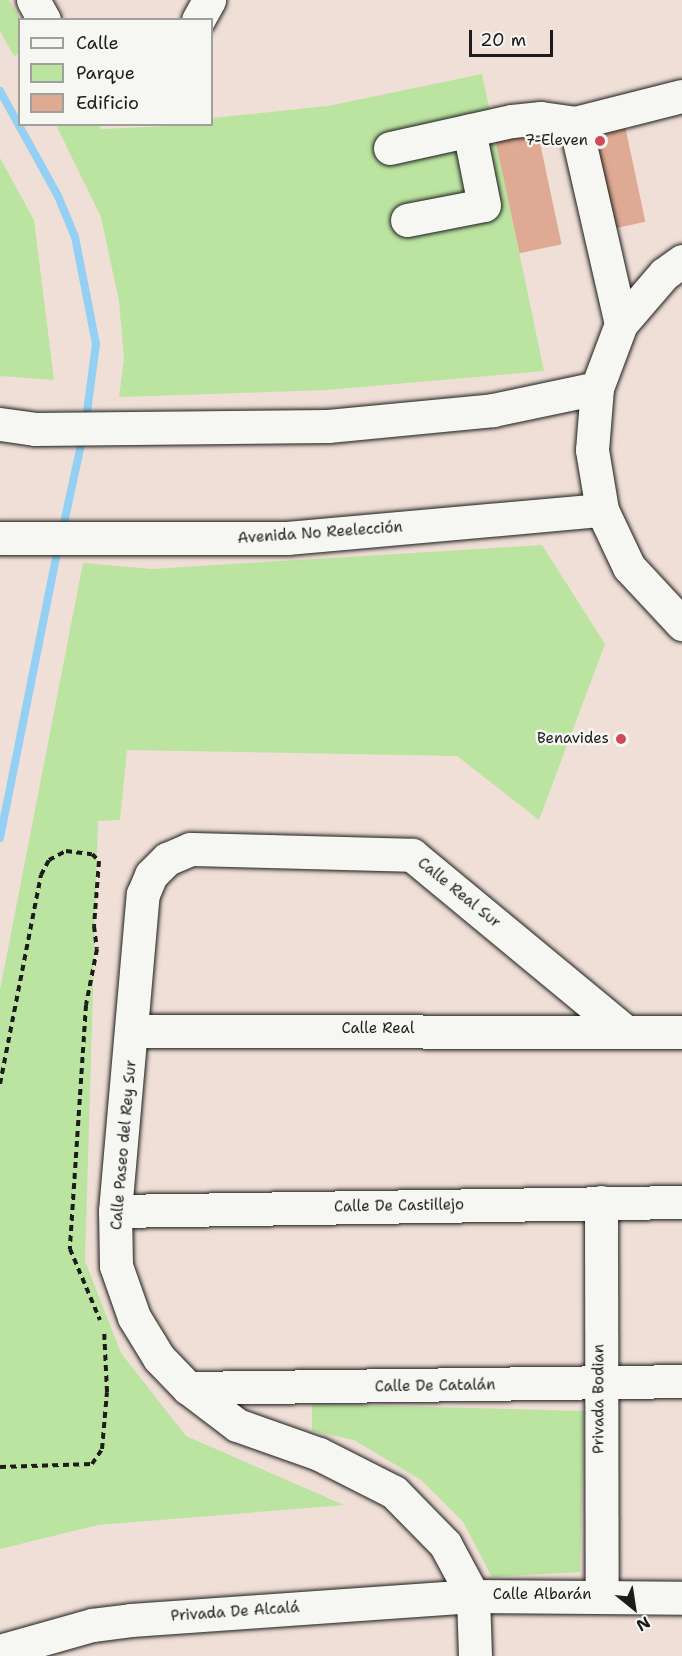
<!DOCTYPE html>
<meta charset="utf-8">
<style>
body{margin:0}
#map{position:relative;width:682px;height:1656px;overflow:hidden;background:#efdfd6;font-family:"Shantell Sans",sans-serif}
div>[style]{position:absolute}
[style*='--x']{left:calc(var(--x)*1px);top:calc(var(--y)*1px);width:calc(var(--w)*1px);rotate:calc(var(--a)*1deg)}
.green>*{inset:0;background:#bbe4a1}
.stream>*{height:8px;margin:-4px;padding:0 4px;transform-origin:4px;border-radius:4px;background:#94d0f4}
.building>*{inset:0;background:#dfaa93;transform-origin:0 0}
.path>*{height:4px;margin-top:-2px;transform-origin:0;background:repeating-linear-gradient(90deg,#1c1c1c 0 6px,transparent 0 10.5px)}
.roads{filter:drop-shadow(0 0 2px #1c1c1c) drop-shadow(0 0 2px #1c1c1c)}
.minor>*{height:33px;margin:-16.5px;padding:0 16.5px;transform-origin:16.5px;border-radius:16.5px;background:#f6f6f2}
.major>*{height:33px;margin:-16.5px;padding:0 16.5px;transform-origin:16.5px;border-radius:16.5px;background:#f6f6f2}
.dots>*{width:16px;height:16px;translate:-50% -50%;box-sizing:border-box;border:3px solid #f6f6f2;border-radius:50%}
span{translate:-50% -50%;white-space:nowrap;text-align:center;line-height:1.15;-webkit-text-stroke:5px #f6f6f2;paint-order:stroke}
.poi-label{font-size:15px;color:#1c1c1c}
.right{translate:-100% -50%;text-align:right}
.street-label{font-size:15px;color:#1c1c1c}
.legend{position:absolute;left:18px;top:18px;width:195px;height:108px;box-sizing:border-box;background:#f6f6f2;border:2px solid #9f9f9c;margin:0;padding:8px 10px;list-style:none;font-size:18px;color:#1c1c1c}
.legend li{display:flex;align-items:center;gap:12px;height:30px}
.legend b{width:30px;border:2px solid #9f9f9c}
.north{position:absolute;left:604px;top:1578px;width:60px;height:60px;-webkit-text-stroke:4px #f6f6f2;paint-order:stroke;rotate:150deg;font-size:16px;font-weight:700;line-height:24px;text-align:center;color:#1c1c1c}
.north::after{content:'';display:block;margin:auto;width:21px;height:27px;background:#1c1c1c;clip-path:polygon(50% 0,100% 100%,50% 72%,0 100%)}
.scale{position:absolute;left:469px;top:30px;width:84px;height:27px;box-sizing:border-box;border:3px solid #1c1c1c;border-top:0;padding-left:8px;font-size:18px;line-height:21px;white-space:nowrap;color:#1c1c1c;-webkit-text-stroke:4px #f6f6f2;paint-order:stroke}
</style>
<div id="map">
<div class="green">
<i style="clip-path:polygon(0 0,9px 0,20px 19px,19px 54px,14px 56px,0 31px)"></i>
<i style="clip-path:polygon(482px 74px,544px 371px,327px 390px,119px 397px,124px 359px,119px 301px,101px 217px,56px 125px,99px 125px,102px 129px,212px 124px,212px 118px,328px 106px)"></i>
<i style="clip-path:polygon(0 158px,34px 220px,54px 380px,0 376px)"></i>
<i style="clip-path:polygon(542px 545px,605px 644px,539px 820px,457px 756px,127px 750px,120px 820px,98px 821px,85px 1261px,121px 1353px,186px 1436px,344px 1505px,98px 1525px,0 1549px,0 990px,83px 563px,152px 569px)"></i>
<i style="clip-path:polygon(312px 1404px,584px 1411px,580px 1572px,492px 1577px,463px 1522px,421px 1480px,354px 1440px,312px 1431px)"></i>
</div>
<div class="stream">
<i style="--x:0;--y:91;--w:120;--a:61.1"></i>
<i style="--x:58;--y:196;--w:44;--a:67.5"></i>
<i style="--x:75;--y:237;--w:109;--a:78.9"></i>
<i style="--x:96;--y:344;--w:77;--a:97.5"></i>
<i style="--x:62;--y:532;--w:98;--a:-77.7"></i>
<i style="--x:0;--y:838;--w:300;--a:-78.7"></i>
</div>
<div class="building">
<i style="left:536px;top:124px;width:123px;height:43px;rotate:78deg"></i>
<i style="left:625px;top:126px;width:98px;height:33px;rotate:78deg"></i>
</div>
<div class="path">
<i style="--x:0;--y:1084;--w:213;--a:-78.9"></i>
<i style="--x:41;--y:875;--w:17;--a:-62"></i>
<i style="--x:49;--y:860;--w:19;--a:-28"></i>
<i style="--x:66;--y:851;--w:26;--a:7"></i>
<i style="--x:92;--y:854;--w:10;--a:45"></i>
<i style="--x:99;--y:861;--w:65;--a:94.4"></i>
<i style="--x:94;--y:926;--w:23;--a:83"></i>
<i style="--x:97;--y:949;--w:57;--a:101.1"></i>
<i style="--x:86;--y:1005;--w:245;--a:93.8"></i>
<i style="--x:70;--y:1249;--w:77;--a:67.1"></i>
<i style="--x:0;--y:1467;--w:92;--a:-1.9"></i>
<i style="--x:92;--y:1464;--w:18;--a:-56"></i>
<i style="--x:102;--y:1449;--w:57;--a:-85"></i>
<i style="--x:107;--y:1392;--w:63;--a:-92.7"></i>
</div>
<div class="roads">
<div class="minor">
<i style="--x:33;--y:0;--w:23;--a:61"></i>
<i style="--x:198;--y:20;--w:23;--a:-61"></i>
<i style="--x:390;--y:148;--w:125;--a:-12.5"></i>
<i style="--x:512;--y:121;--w:29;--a:-6"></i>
<i style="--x:541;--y:118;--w:34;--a:8"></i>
<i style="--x:407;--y:220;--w:78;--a:-11"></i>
<i style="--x:484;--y:205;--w:76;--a:-101.3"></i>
<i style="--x:621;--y:324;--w:206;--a:-102.9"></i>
<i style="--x:575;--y:123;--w:110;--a:-14.2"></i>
<i style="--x:134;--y:1031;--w:548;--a:0.1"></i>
<i style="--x:601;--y:1202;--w:393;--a:89.9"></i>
<i style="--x:115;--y:1211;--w:567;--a:-0.91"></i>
<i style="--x:188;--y:1388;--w:494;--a:-0.8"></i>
<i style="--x:0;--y:1651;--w:96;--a:-15.8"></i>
<i style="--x:92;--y:1625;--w:39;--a:-7"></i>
<i style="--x:131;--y:1620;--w:343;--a:-4"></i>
<i style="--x:473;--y:1596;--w:209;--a:0.5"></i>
<i style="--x:475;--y:1656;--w:60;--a:-91.9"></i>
<i style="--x:473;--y:1596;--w:59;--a:-118.3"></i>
<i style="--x:445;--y:1544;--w:73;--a:-134.4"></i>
<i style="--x:394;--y:1492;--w:84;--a:-153.1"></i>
<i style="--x:319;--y:1454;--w:87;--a:-160.5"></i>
<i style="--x:237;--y:1425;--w:61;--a:-142.9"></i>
<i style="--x:188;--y:1388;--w:42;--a:-134"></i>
<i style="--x:159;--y:1358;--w:48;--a:-121.4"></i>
<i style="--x:134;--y:1317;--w:54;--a:-109.4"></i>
<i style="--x:116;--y:1266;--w:55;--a:-91"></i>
<i style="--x:115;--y:1211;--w:318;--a:-85"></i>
<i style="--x:143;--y:894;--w:21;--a:-67"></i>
<i style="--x:151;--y:875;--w:23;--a:-45"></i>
<i style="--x:167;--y:859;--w:25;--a:-23"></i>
<i style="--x:190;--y:849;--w:222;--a:1.5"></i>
<i style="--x:412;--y:855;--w:271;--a:39.6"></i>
</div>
<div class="major">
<i style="--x:682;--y:261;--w:22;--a:144"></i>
<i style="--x:664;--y:274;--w:66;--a:130.7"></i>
<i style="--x:621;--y:324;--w:68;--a:110.6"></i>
<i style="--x:597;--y:388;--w:62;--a:94.6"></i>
<i style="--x:592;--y:450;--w:61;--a:80.5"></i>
<i style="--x:602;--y:510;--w:63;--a:64.7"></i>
<i style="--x:629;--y:567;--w:78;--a:47.1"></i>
<i style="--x:0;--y:424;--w:35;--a:8"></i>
<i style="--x:35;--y:429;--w:293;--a:-0.6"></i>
<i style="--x:328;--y:426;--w:166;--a:-5.5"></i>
<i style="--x:493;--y:410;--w:106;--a:-11.9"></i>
<i style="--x:0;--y:538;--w:287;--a:0"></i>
<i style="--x:287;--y:538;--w:316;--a:-5.1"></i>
</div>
</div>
<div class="dots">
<i style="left:600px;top:141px;background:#d1495b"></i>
<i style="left:621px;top:739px;background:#d1495b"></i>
</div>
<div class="poi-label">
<span class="right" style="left:588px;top:141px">7-Eleven</span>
<span class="right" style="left:609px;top:739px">Benavides</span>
</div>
<div class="street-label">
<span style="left:320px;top:533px;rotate:-4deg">Avenida No Reelección</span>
<span style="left:459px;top:893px;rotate:39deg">Calle Real Sur</span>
<span style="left:378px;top:1029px">Calle Real</span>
<span style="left:124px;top:1145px;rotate:-85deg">Calle Paseo del Rey Sur</span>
<span style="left:399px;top:1206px;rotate:-1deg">Calle De Castillejo</span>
<span style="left:435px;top:1386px;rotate:-1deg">Calle De Catalán</span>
<span style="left:599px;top:1399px;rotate:-90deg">Privada Bodian</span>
<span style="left:542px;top:1595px">Calle Albarán</span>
<span style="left:235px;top:1612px;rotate:-4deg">Privada De Alcalá</span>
</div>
<ul class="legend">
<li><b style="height:8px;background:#f6f6f2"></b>Calle</li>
<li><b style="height:16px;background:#bbe4a1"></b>Parque</li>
<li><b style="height:16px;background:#dfaa93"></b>Edificio</li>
</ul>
<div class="north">N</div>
<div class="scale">20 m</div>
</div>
